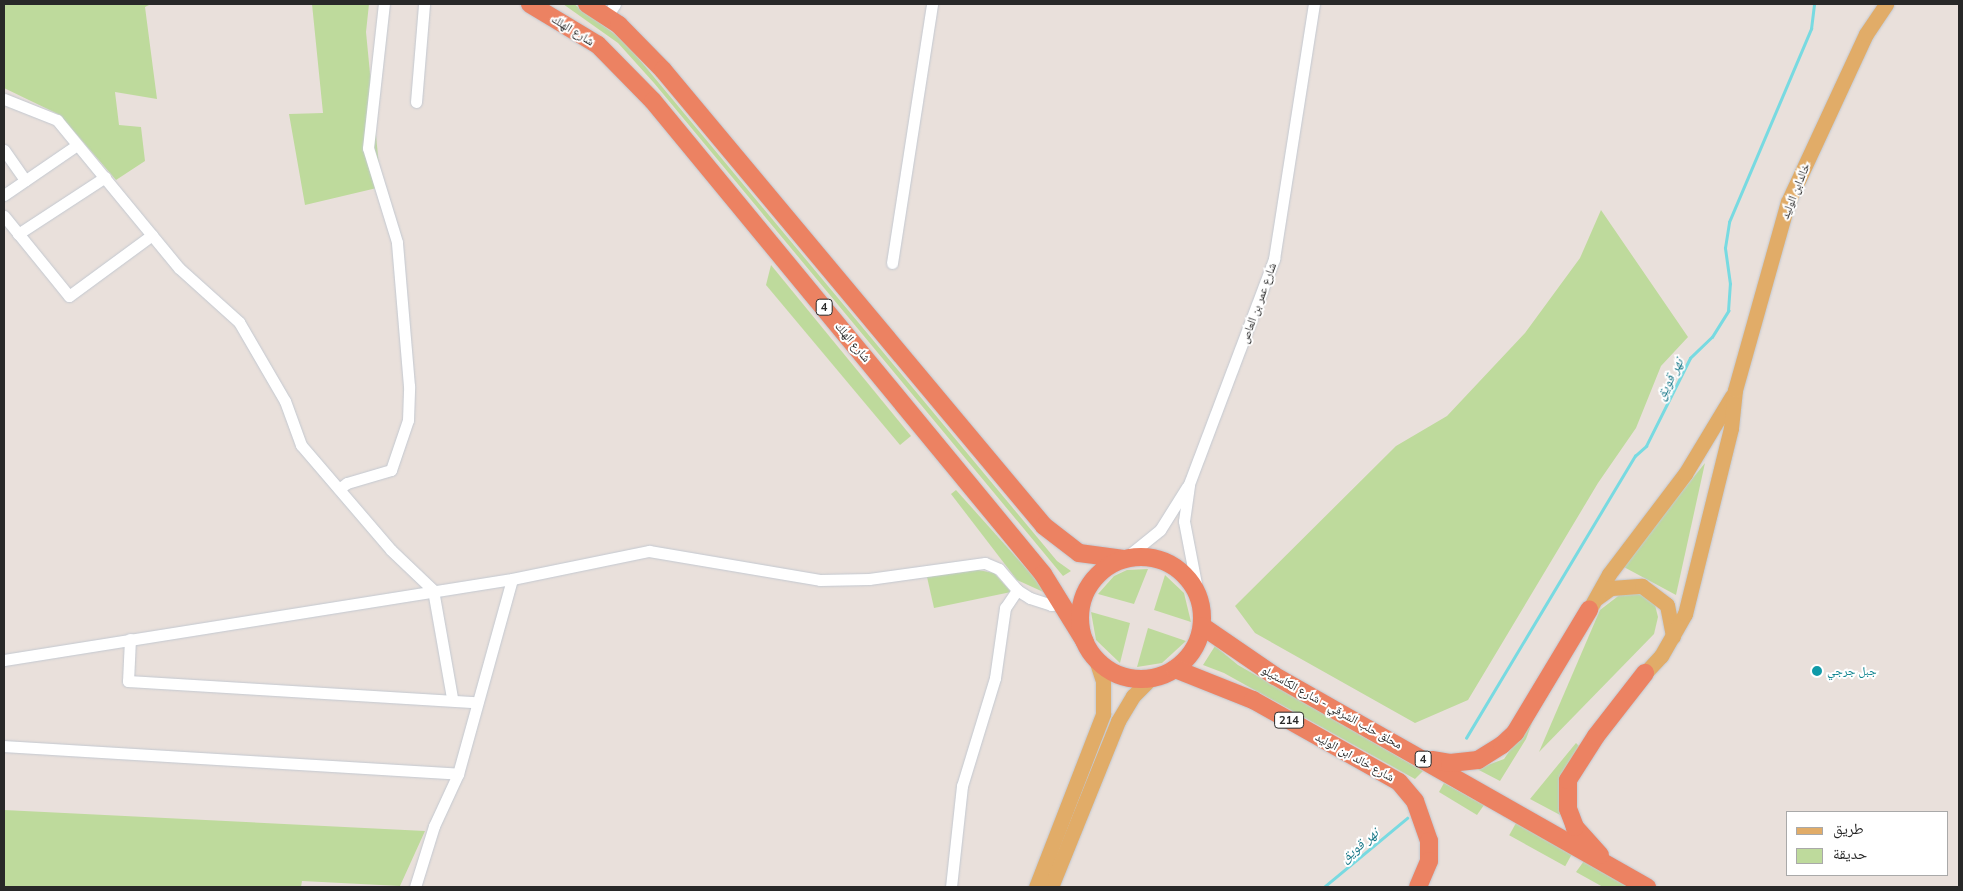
<!DOCTYPE html>
<meta charset="utf-8">
<style>
body{margin:0}
#map{position:relative;width:1963px;height:891px;overflow:hidden;background:#e9e0db;font-family:Mulish,"Noto Naskh Arabic",sans-serif}
div>[style]{position:absolute}
[style*='--x']{left:calc(var(--x)*1px);top:calc(var(--y)*1px);width:calc(var(--w)*1px);rotate:calc(var(--a)*1deg)}
.green>*{inset:0;background:#beda9c;transform-origin:0 0}
.stream>*{height:2.5px;margin:-1.25px;padding:0 1.25px;transform-origin:1.25px;border-radius:1.25px;background:#78dae1}
.roads{filter:drop-shadow(0 0 1px #c3c8d0) drop-shadow(0 0 1px #c3c8d0)}
.minor>*{height:11px;margin:-5.5px;padding:0 5.5px;transform-origin:5.5px;border-radius:5.5px;background:#fff}
.major>*{height:15px;margin:-7.5px;padding:0 7.5px;transform-origin:7.5px;border-radius:7.5px;background:#e1ac68}
.highway>*{height:18px;margin:-9px;padding:0 9px;transform-origin:9px;border-radius:9px;background:#ec8262}
.highway>.ring{margin:-9px;padding:0;box-sizing:content-box;background:none;border:18px solid #ec8262;border-radius:50%}
.dots>*{width:14px;height:14px;translate:-50% -50%;box-sizing:border-box;border:2px solid #fff;border-radius:50%}
span{translate:-50% -50%;white-space:nowrap;text-align:center;line-height:1.15;-webkit-text-stroke:4px #fff;paint-order:stroke}
.shield-label span{padding:1px 4px;background:#fff;border:1px solid;border-radius:4px;-webkit-text-stroke-width:0}
.shield-label{font-size:11px;color:#282828;font-weight:700}
.street-label{font-size:12px;color:#282828}
.culture-label{font-size:12px;color:#0d838f}
.left{translate:0 -50%;text-align:left}
.water-label{font-size:14px;color:#1b7989;font-style:italic}
.frame{position:absolute;inset:0;border:5px solid #282828;pointer-events:none}
.legend{position:absolute;left:1786px;top:811px;width:162px;height:65px;box-sizing:border-box;background:#fff;border:1px solid #a9a9a9;margin:0;padding:6px 9px;list-style:none;font-size:15px;color:#282828}
.legend li{display:flex;align-items:center;gap:10px;height:25px}
.legend b{width:25px;border:1px solid #a9a9a9}
</style>
<div id="map">
<div class="green">
<i style="clip-path:polygon(4px 4px,151px 4px,145px 7px,157px 99px,115px 92px,119px 125px,141px 127px,145px 161px,116px 180px,60px 115px,4px 88px)"></i>
<i style="clip-path:polygon(312px 4px,369px 4px,366px 32px,381px 187px,305px 205px,289px 114px,323px 113px)"></i>
<i style="clip-path:polygon(563px 4px,574px 4px,624px 41px,1057px 561px,1071px 571px,1063px 576px,654px 83px,618px 43px)"></i>
<i style="clip-path:polygon(1601px 210px,1688px 337px,1661px 366px,1636px 428px,1598px 483px,1468px 700px,1415px 723px,1255px 633px,1235px 606px,1396px 446px,1447px 416px,1525px 333px,1580px 258px)"></i>
<i style="clip-path:polygon(771px 265px,911px 436px,900px 445px,766px 285px)"></i>
<i style="clip-path:polygon(1705px 463px,1676px 595px,1622px 566px)"></i>
<i style="clip-path:polygon(956px 490px,1050px 595px,1017px 580px,951px 494px)"></i>
<i style="clip-path:polygon(973px 569px,994px 573px,1011px 592px,934px 608px,927px 577px)"></i>
<i style="clip-path:polygon(1148px 569px,1134px 604px,1098px 594px,1114px 576px,1127px 570px)"></i>
<i style="clip-path:polygon(1165px 575px,1184px 593px,1191px 622px,1154px 610px)"></i>
<i style="clip-path:polygon(1626px 590px,1643px 592px,1654px 601px,1658px 617px,1654px 634px,1539px 752px,1600px 610px)"></i>
<i style="clip-path:polygon(1091px 612px,1130px 623px,1120px 663px,1096px 640px)"></i>
<i style="clip-path:polygon(1148px 628px,1186px 641px,1162px 663px,1137px 667px)"></i>
<i style="clip-path:polygon(1215px 646px,1238px 665px,1423px 771px,1415px 779px,1224px 673px,1203px 665px)"></i>
<i style="clip-path:polygon(1536px 712px,1526px 739px,1500px 781px,1477px 769px,1504px 759px)"></i>
<i style="clip-path:polygon(1576px 743px,1579px 746px,1559px 786px,1562px 816px,1530px 799px)"></i>
<i style="clip-path:polygon(1444px 783px,1484px 805px,1477px 815px,1439px 792px)"></i>
<i style="clip-path:polygon(4px 810px,425px 831px,400px 886px,302px 881px,301px 887px,4px 887px)"></i>
<i style="left:1516px;top:823px;width:64px;height:14px;rotate:29deg"></i>
<i style="clip-path:polygon(1584px 861px,1629px 887px,1603px 887px,1576px 872px)"></i>
</div>
<div class="stream">
<i style="--x:1466;--y:738;--w:329;--a:-59.1"></i>
<i style="--x:1635;--y:456;--w:15;--a:-42"></i>
<i style="--x:1646;--y:446;--w:98;--a:-63.4"></i>
<i style="--x:1690;--y:358;--w:30;--a:-44"></i>
<i style="--x:1712;--y:337;--w:31;--a:-58"></i>
<i style="--x:1728;--y:311;--w:27;--a:-86"></i>
<i style="--x:1730;--y:284;--w:36;--a:-98"></i>
<i style="--x:1725;--y:248;--w:26;--a:-81"></i>
<i style="--x:1729;--y:222;--w:210;--a:-67"></i>
<i style="--x:1811;--y:29;--w:25;--a:-83"></i>
<i style="--x:1324;--y:887;--w:108;--a:-39.7"></i>
</div>
<div class="roads">
<div class="minor">
<i style="--x:607;--y:16;--w:14;--a:-56"></i>
<i style="--x:4;--y:99;--w:57;--a:21.6"></i>
<i style="--x:57;--y:120;--w:192;--a:50.5"></i>
<i style="--x:179;--y:268;--w:81;--a:42"></i>
<i style="--x:239;--y:322;--w:91;--a:59.8"></i>
<i style="--x:285;--y:401;--w:47;--a:70"></i>
<i style="--x:301;--y:445;--w:138;--a:49.4"></i>
<i style="--x:391;--y:550;--w:58;--a:43.6"></i>
<i style="--x:433;--y:590;--w:110;--a:80"></i>
<i style="--x:416;--y:102;--w:98;--a:-85.3"></i>
<i style="--x:4;--y:150;--w:37;--a:55"></i>
<i style="--x:4;--y:195;--w:88;--a:-34.4"></i>
<i style="--x:4;--y:216;--w:103;--a:50.9"></i>
<i style="--x:69;--y:296;--w:103;--a:-36.3"></i>
<i style="--x:18;--y:234;--w:104;--a:-33.2"></i>
<i style="--x:892;--y:263;--w:262;--a:-81.2"></i>
<i style="--x:339;--y:489;--w:10;--a:-37"></i>
<i style="--x:347;--y:483;--w:46;--a:-16.5"></i>
<i style="--x:391;--y:470;--w:53;--a:-71.2"></i>
<i style="--x:408;--y:420;--w:34;--a:-88"></i>
<i style="--x:409;--y:386;--w:144;--a:-94.8"></i>
<i style="--x:397;--y:242;--w:98;--a:-107.1"></i>
<i style="--x:368;--y:148;--w:145;--a:-83.7"></i>
<i style="--x:1124;--y:559;--w:46;--a:-38.9"></i>
<i style="--x:1160;--y:530;--w:51;--a:-57.9"></i>
<i style="--x:1198;--y:594;--w:74;--a:-100.9"></i>
<i style="--x:1184;--y:521;--w:37;--a:-82"></i>
<i style="--x:1189;--y:484;--w:241;--a:-69.3"></i>
<i style="--x:1274;--y:259;--w:258;--a:-81.1"></i>
<i style="--x:130;--y:639;--w:42;--a:92.7"></i>
<i style="--x:128;--y:681;--w:348;--a:3.5"></i>
<i style="--x:4;--y:660;--w:514;--a:-9.06"></i>
<i style="--x:512;--y:579;--w:140;--a:-11.6"></i>
<i style="--x:649;--y:551;--w:173;--a:9.6"></i>
<i style="--x:820;--y:580;--w:49;--a:-1.2"></i>
<i style="--x:869;--y:579;--w:117;--a:-7.9"></i>
<i style="--x:985;--y:563;--w:15;--a:23"></i>
<i style="--x:999;--y:569;--w:28;--a:49"></i>
<i style="--x:1017;--y:590;--w:15;--a:32"></i>
<i style="--x:1030;--y:598;--w:22;--a:18"></i>
<i style="--x:1051;--y:605;--w:13;--a:-9"></i>
<i style="--x:4;--y:746;--w:455;--a:3.5"></i>
<i style="--x:415;--y:887;--w:64;--a:-72.7"></i>
<i style="--x:434;--y:826;--w:57;--a:-65.2"></i>
<i style="--x:458;--y:774;--w:202;--a:-74.5"></i>
<i style="--x:951;--y:887;--w:102;--a:-83.8"></i>
<i style="--x:962;--y:786;--w:113;--a:-73"></i>
<i style="--x:995;--y:678;--w:71;--a:-81.9"></i>
<i style="--x:1005;--y:608;--w:22;--a:-56"></i>
</div>
<div class="major">
<i style="--x:1597;--y:598;--w:17;--a:-36"></i>
<i style="--x:1611;--y:588;--w:31;--a:-4"></i>
<i style="--x:1642;--y:586;--w:31;--a:37"></i>
<i style="--x:1667;--y:605;--w:32;--a:79"></i>
<i style="--x:1589;--y:610;--w:41;--a:-60.9"></i>
<i style="--x:1609;--y:574;--w:126;--a:-52.8"></i>
<i style="--x:1685;--y:474;--w:91;--a:-58.9"></i>
<i style="--x:1645;--y:673;--w:23;--a:-47"></i>
<i style="--x:1661;--y:656;--w:48;--a:-60.3"></i>
<i style="--x:1685;--y:614;--w:192;--a:-76.1"></i>
<i style="--x:1731;--y:428;--w:38;--a:-84"></i>
<i style="--x:1735;--y:390;--w:195;--a:-74.3"></i>
<i style="--x:1788;--y:202;--w:185;--a:-65.1"></i>
<i style="--x:1866;--y:34;--w:36;--a:-56"></i>
<i style="--x:1036;--y:887;--w:186;--a:-68.8"></i>
<i style="--x:1103;--y:714;--w:33;--a:-90"></i>
<i style="--x:1103;--y:681;--w:22;--a:-108"></i>
<i style="--x:1051;--y:887;--w:179;--a:-68"></i>
<i style="--x:1118;--y:721;--w:29;--a:-59"></i>
<i style="--x:1133;--y:696;--w:24;--a:-45"></i>
</div>
<div class="highway">
<i style="--x:530;--y:4;--w:79;--a:31.1"></i>
<i style="--x:598;--y:45;--w:78;--a:45.5"></i>
<i style="--x:653;--y:101;--w:613;--a:50.49"></i>
<i style="--x:1043;--y:574;--w:80;--a:58.3"></i>
<i style="--x:587;--y:4;--w:38;--a:33"></i>
<i style="--x:619;--y:25;--w:63;--a:45.6"></i>
<i style="--x:663;--y:70;--w:594;--a:50.12"></i>
<i style="--x:1044;--y:526;--w:44;--a:37.6"></i>
<i style="--x:1079;--y:553;--w:45;--a:7.6"></i>
<i class="ring" style="left:1080px;top:557px;width:104px;height:104px"></i>
<i style="--x:1202;--y:626;--w:88;--a:34.4"></i>
<i style="--x:1275;--y:676;--w:428;--a:29.6"></i>
<i style="--x:1175;--y:669;--w:84;--a:21.7"></i>
<i style="--x:1253;--y:700;--w:167;--a:29.3"></i>
<i style="--x:1399;--y:782;--w:25;--a:50"></i>
<i style="--x:1415;--y:801;--w:42;--a:70.7"></i>
<i style="--x:1429;--y:841;--w:20;--a:90"></i>
<i style="--x:1429;--y:861;--w:28;--a:113"></i>
<i style="--x:1432;--y:760;--w:18;--a:9"></i>
<i style="--x:1450;--y:763;--w:28;--a:-6"></i>
<i style="--x:1478;--y:760;--w:28;--a:-32"></i>
<i style="--x:1502;--y:745;--w:18;--a:-43"></i>
<i style="--x:1515;--y:733;--w:144;--a:-59"></i>
<i style="--x:1600;--y:855;--w:38;--a:-132"></i>
<i style="--x:1575;--y:827;--w:19;--a:-111"></i>
<i style="--x:1568;--y:809;--w:29;--a:-90"></i>
<i style="--x:1568;--y:780;--w:52;--a:-57.5"></i>
<i style="--x:1596;--y:736;--w:80;--a:-52.1"></i>
</div>
</div>
<div class="dots">
<i style="left:1817px;top:671px;background:#0f9aa8"></i>
</div>
<div class="shield-label">
<span style="left:824px;top:307px">4</span>
<span style="left:1289px;top:720px">214</span>
<span style="left:1423px;top:759px">4</span>
</div>
<div class="street-label">
<span style="left:573px;top:30px;rotate:32deg">شارع الهلك</span>
<span style="left:1795px;top:191px;rotate:-68deg">خالدابن الوليد</span>
<span style="left:1258px;top:303px;rotate:-70deg">شارع عمر بن العاص</span>
<span style="left:853px;top:342px;rotate:50deg">شارع الهلك</span>
<span style="left:1332px;top:707px;rotate:29deg">محلق حلب الشرقي - شارع الكاستيلو</span>
<span style="left:1355px;top:757px;rotate:29deg">شارع خالد ابن الوليد</span>
</div>
<div class="culture-label">
<span class="left" style="left:1827px;top:671px">جبل جرجي</span>
</div>
<div class="water-label">
<span style="left:1669px;top:379px;rotate:-63deg">نهر قويق</span>
<span style="left:1359px;top:845px;rotate:-40deg">نهر قويق</span>
</div>
<div class="frame"></div>
<ul class="legend">
<li><b style="height:6px;background:#e1ac68"></b>طريق</li>
<li><b style="height:14px;background:#beda9c"></b>حديقة</li>
</ul>
</div>
